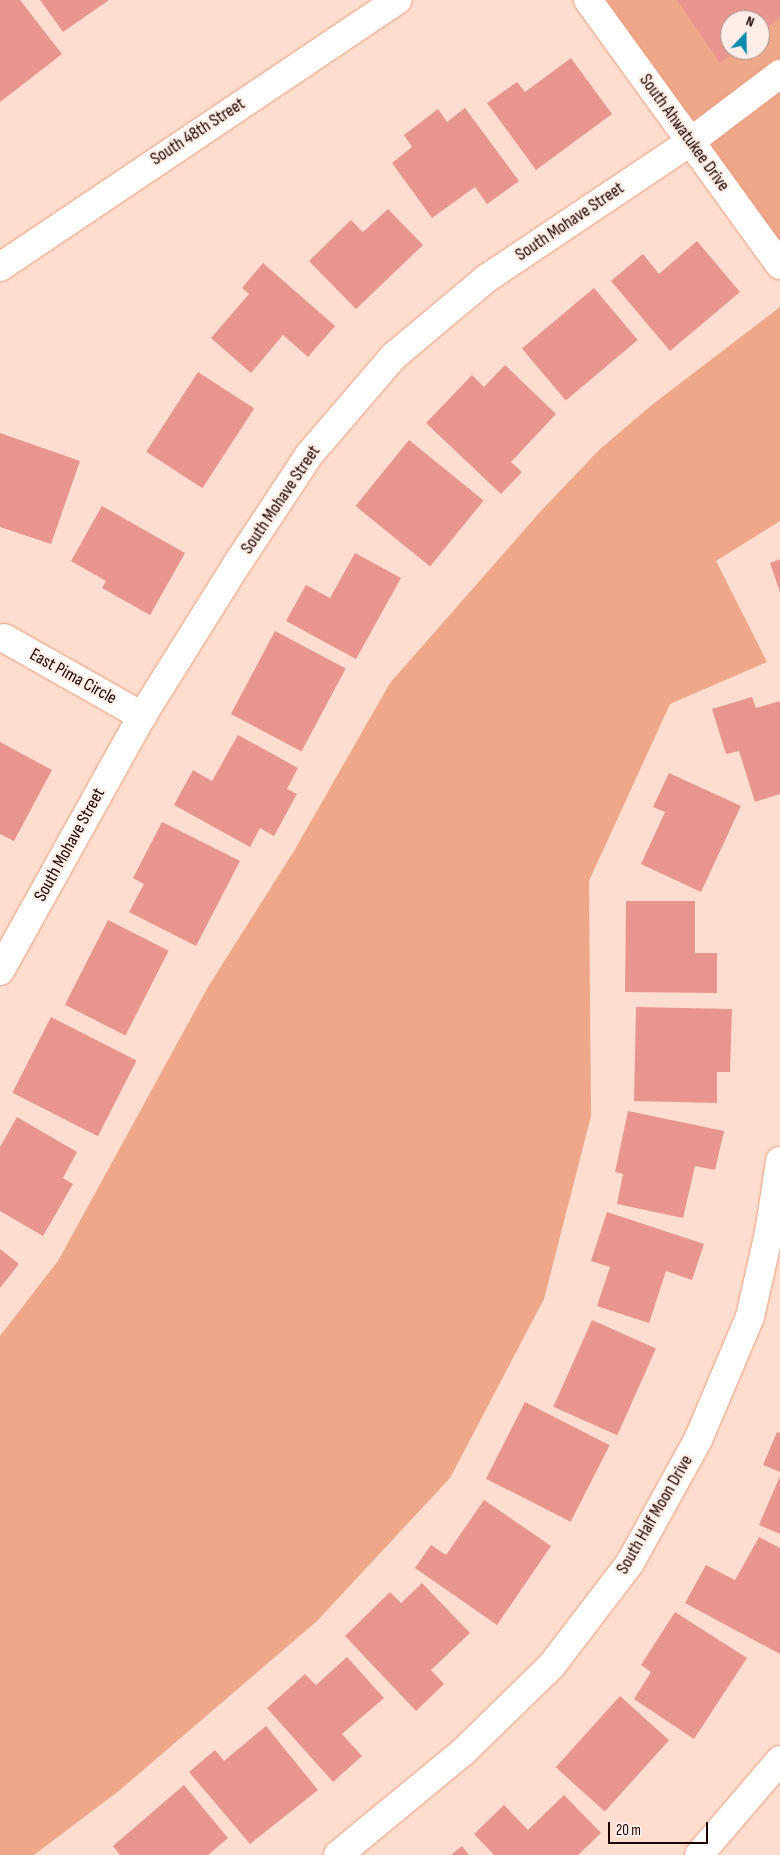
<!DOCTYPE html>
<style>
body{margin:0}
#map{position:relative;width:780px;height:1855px;overflow:hidden;background:#fdddcf;font-family:"Sofia Sans Condensed",sans-serif}
div>[style]{position:absolute}
[style*='--x']{left:calc(var(--x)*1px);top:calc(var(--y)*1px);width:calc(var(--w)*1px);rotate:calc(var(--a)*1deg)}
.green>*{inset:0;background:#efa789}
.building>*{inset:0;background:#e89590;transform-origin:0 0}
.roads{filter:drop-shadow(0 0 1px #e99d7d) drop-shadow(0 0 1px #e99d7d)}
.minor>*{height:28px;margin:-14px;padding:0 14px;transform-origin:14px;border-radius:14px;background:#fff}
.major>*{height:28px;margin:-14px;padding:0 14px;transform-origin:14px;border-radius:14px;background:#fff}
span{translate:-50% -50%;white-space:nowrap;text-align:center;line-height:1.15;-webkit-text-stroke:5px #ffeee7;paint-order:stroke}
.street-label{font-size:18px;color:#1c0300}
.north{position:absolute;left:720px;top:10px;width:50px;height:50px;box-sizing:border-box;background:#ffeee7;border:1px solid #a4908b;border-radius:50%;rotate:21deg;font-size:14px;font-weight:700;line-height:20px;text-align:center;color:#1c0300}
.north::after{content:'';display:block;margin:auto;width:18px;height:22px;background:#0b8aac;clip-path:polygon(50% 0,100% 100%,50% 72%,0 100%)}
.scale{position:absolute;left:608px;top:1822px;width:100px;height:22px;box-sizing:border-box;border:2px solid #1c0300;border-top:0;padding-left:6px;font-size:15px;line-height:18px;white-space:nowrap;color:#1c0300;-webkit-text-stroke:4px #ffeee7;paint-order:stroke}
</style>
<div id="map">
<div class="green">
<i style="clip-path:polygon(evenodd,588px 0,780px 0,780px 265px,588px 0,730px 20px,760px 20px,760px 50px,730px 50px,730px 20px)"></i>
<i style="clip-path:polygon(780px 307px,780px 521px,716px 561px,767px 662px,670px 704px,589px 881px,591px 1116px,544px 1299px,450px 1478px,317px 1621px,120px 1790px,34px 1855px,0 1855px,0 1336px,58px 1261px,208px 987px,294px 851px,390px 683px,540px 512px,599px 450px,653px 404px)"></i>
</div>
<div class="building">
<i style="clip-path:polygon(0 0,20px 0,62px 54px,0 102px)"></i>
<i style="clip-path:polygon(40px 0,109px 0,63px 32px)"></i>
<i style="clip-path:polygon(677px 0,780px 0,780px 18px,760px 33px,760px 20px,730px 20px,730px 50px,737px 50px,720px 63px)"></i>
<i style="clip-path:polygon(571px 58px,612px 114px,536px 170px,487px 103px,517px 82px,525px 92px)"></i>
<i style="clip-path:polygon(465px 108px,519px 181px,487px 204px,475px 187px,432px 218px,392px 163px,412px 147px,404px 135px,438px 109px,447px 122px)"></i>
<i style="clip-path:polygon(388px 209px,423px 245px,356px 309px,309px 261px,351px 220px,363px 232px)"></i>
<i style="clip-path:polygon(697px 241px,740px 292px,670px 351px,611px 281px,643px 254px,659px 274px)"></i>
<i style="clip-path:polygon(263px 263px,335px 326px,308px 357px,283px 335px,251px 373px,211px 338px,249px 294px,242px 288px)"></i>
<i style="left:594px;top:288px;width:68px;height:94px;rotate:50deg"></i>
<i style="clip-path:polygon(505px 365px,556px 414px,511px 462px,522px 472px,501px 494px,426px 423px,472px 375px,484px 387px)"></i>
<i style="left:198px;top:372px;width:67px;height:95px;rotate:33deg"></i>
<i style="clip-path:polygon(0 433px,80px 461px,51px 544px,0 527px)"></i>
<i style="left:409px;top:440px;width:96px;height:85px;rotate:39deg"></i>
<i style="clip-path:polygon(102px 506px,185px 553px,150px 615px,102px 588px,106px 581px,71px 561px)"></i>
<i style="clip-path:polygon(355px 553px,401px 578px,356px 659px,286px 621px,306px 585px,330px 598px)"></i>
<i style="clip-path:polygon(780px 559px,780px 592px,770px 563px)"></i>
<i style="left:275px;top:631px;width:80px;height:94px;rotate:28deg"></i>
<i style="clip-path:polygon(752px 697px,756px 708px,780px 701px,780px 794px,755px 802px,739px 751px,726px 754px,712px 709px)"></i>
<i style="clip-path:polygon(238px 735px,298px 768px,287px 789px,297px 794px,274px 836px,260px 828px,250px 847px,174px 805px,193px 770px,212px 781px)"></i>
<i style="clip-path:polygon(0 742px,52px 770px,14px 841px,0 834px)"></i>
<i style="clip-path:polygon(669px 773px,741px 806px,701px 892px,641px 864px,665px 812px,653px 807px)"></i>
<i style="clip-path:polygon(162px 822px,240px 861px,196px 946px,129px 912px,144px 884px,133px 878px)"></i>
<i style="clip-path:polygon(626px 901px,695px 901px,695px 953px,717px 953px,717px 993px,625px 992px)"></i>
<i style="left:108px;top:920px;width:68px;height:95px;rotate:27deg"></i>
<i style="clip-path:polygon(636px 1007px,732px 1009px,730px 1072px,717px 1072px,717px 1103px,634px 1101px)"></i>
<i style="left:51px;top:1017px;width:96px;height:85px;rotate:27deg"></i>
<i style="clip-path:polygon(628px 1111px,724px 1131px,715px 1170px,695px 1166px,683px 1218px,617px 1204px,623px 1174px,615px 1172px)"></i>
<i style="clip-path:polygon(17px 1117px,77px 1152px,63px 1178px,73px 1184px,43px 1236px,0 1211px,0 1147px)"></i>
<i style="clip-path:polygon(607px 1212px,704px 1244px,692px 1280px,666px 1271px,649px 1323px,597px 1306px,610px 1267px,591px 1261px)"></i>
<i style="clip-path:polygon(0 1249px,19px 1264px,0 1288px)"></i>
<i style="left:592px;top:1320px;width:70px;height:95px;rotate:24deg"></i>
<i style="left:525px;top:1402px;width:95px;height:86px;rotate:27deg"></i>
<i style="clip-path:polygon(777px 1432px,780px 1433px,780px 1472px,763px 1465px)"></i>
<i style="clip-path:polygon(780px 1476px,780px 1534px,759px 1525px)"></i>
<i style="clip-path:polygon(484px 1500px,551px 1546px,497px 1625px,415px 1568px,431px 1545px,446px 1555px)"></i>
<i style="clip-path:polygon(759px 1537px,780px 1548px,780px 1654px,685px 1603px,706px 1565px,735px 1580px)"></i>
<i style="clip-path:polygon(422px 1583px,470px 1633px,431px 1670px,444px 1684px,416px 1711px,345px 1636px,390px 1592px,401px 1603px)"></i>
<i style="clip-path:polygon(675px 1612px,747px 1658px,694px 1739px,634px 1699px,651px 1672px,641px 1665px)"></i>
<i style="clip-path:polygon(347px 1657px,384px 1698px,342px 1734px,362px 1756px,333px 1782px,267px 1708px,305px 1674px,316px 1685px)"></i>
<i style="left:620px;top:1696px;width:66px;height:96px;rotate:42deg"></i>
<i style="clip-path:polygon(266px 1726px,318px 1790px,250px 1844px,189px 1772px,215px 1750px,224px 1761px)"></i>
<i style="clip-path:polygon(184px 1785px,228px 1838px,208px 1855px,120px 1855px,113px 1846px)"></i>
<i style="clip-path:polygon(564px 1795px,601px 1833px,578px 1855px,494px 1855px,474px 1834px,504px 1805px,528px 1830px)"></i>
<i style="clip-path:polygon(462px 1846px,469px 1855px,451px 1855px)"></i>
</div>
<div class="roads">
<div class="minor">
<i style="--x:588;--y:0;--w:327;--a:54.1"></i>
<i style="--x:4;--y:638;--w:159;--a:29.5"></i>
<i style="--x:0;--y:971;--w:292;--a:-60.9"></i>
<i style="--x:142;--y:716;--w:176;--a:-58"></i>
<i style="--x:235;--y:567;--w:134;--a:-56.5"></i>
<i style="--x:309;--y:455;--w:130;--a:-49.4"></i>
<i style="--x:394;--y:356;--w:121;--a:-40"></i>
<i style="--x:487;--y:278;--w:244;--a:-33.8"></i>
<i style="--x:690;--y:142;--w:113;--a:-37.1"></i>
<i style="--x:338;--y:1855;--w:162;--a:-39.5"></i>
<i style="--x:463;--y:1752;--w:124;--a:-44.3"></i>
<i style="--x:552;--y:1665;--w:128;--a:-52.6"></i>
<i style="--x:630;--y:1563;--w:141;--a:-61.1"></i>
<i style="--x:698;--y:1440;--w:134;--a:-67.1"></i>
<i style="--x:750;--y:1317;--w:86;--a:-77.3"></i>
<i style="--x:769;--y:1233;--w:73;--a:-81.3"></i>
<i style="--x:699;--y:1855;--w:125;--a:-49.5"></i>
</div>
<div class="major">
<i style="--x:0;--y:267;--w:479;--a:-33.9"></i>
</div>
</div>
<div class="street-label">
<span style="left:198px;top:132px;rotate:-33deg">South 48th Street</span>
<span style="left:684px;top:133px;rotate:54deg">South Ahwatukee Drive</span>
<span style="left:570px;top:222px;rotate:-34deg">South Mohave Street</span>
<span style="left:281px;top:500px;rotate:-56deg">South Mohave Street</span>
<span style="left:73px;top:677px;rotate:29deg">East Pima Circle</span>
<span style="left:70px;top:845px;rotate:-61deg">South Mohave Street</span>
<span style="left:655px;top:1515px;rotate:-60deg">South Half Moon Drive</span>
</div>
<div class="north">N</div>
<div class="scale">20 m</div>
</div>
